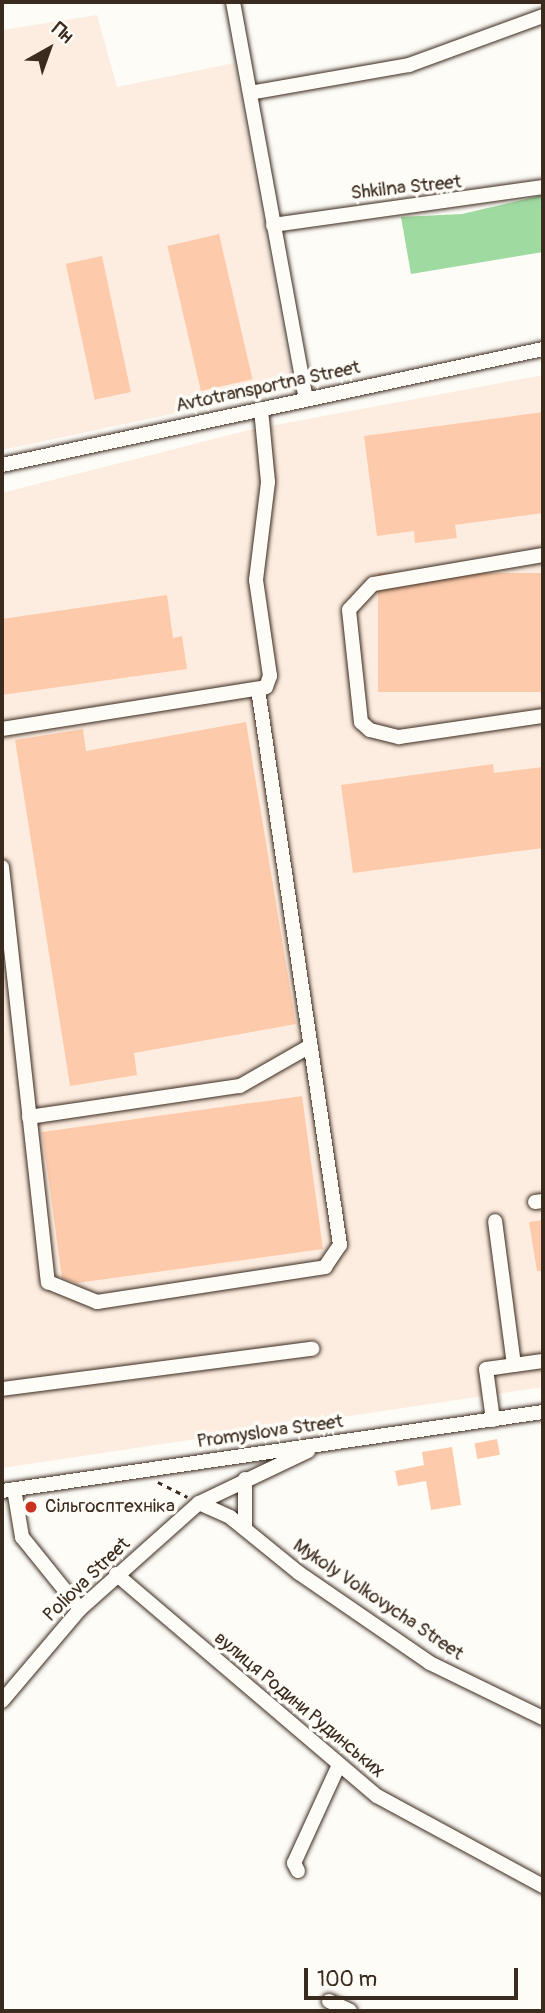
<!DOCTYPE html>
<meta charset="utf-8">
<style>
body{margin:0}
#map{position:relative;width:545px;height:2013px;overflow:hidden;background:#fdfcf7;font-family:Pangolin,sans-serif}
div>[style]{position:absolute}
[style*='--x']{left:calc(var(--x)*1px);top:calc(var(--y)*1px);width:calc(var(--w)*1px);rotate:calc(var(--a)*1deg)}
.built>*{inset:0;background:#fdede0}
.green>*{inset:0;background:#9fdaa1}
.building>*{inset:0;background:#fdcbac;transform-origin:0 0}
.path>*{height:2.5px;margin-top:-1.25px;transform-origin:0;background:repeating-linear-gradient(90deg,#3b2a1e 0 5px,transparent 0 10px)}
.roads{filter:drop-shadow(0 0 2px #3b2a1e) drop-shadow(0 0 2px #3b2a1e)}
.minor>*{height:14px;margin:-7px;padding:0 7px;transform-origin:7px;border-radius:7px;background:#fdfcf7}
.dots>*{width:19px;height:19px;translate:-50% -50%;box-sizing:border-box;border:4px solid #fdfcf7;border-radius:50%}
span{translate:-50% -50%;white-space:nowrap;text-align:center;line-height:1.15;-webkit-text-stroke:7px #fdfcf7;paint-order:stroke}
.street-label{font-size:19px;color:#3b2a1e}
.poi-label{font-size:19px;color:#3b2a1e}
.left{translate:0 -50%;text-align:left}
.frame{position:absolute;inset:0;border:4px solid #3b2a1e;pointer-events:none}
.north{position:absolute;left:14px;top:14px;width:70px;height:70px;-webkit-text-stroke:5px #fdfcf7;paint-order:stroke;rotate:40deg;font-size:19px;font-weight:700;line-height:28px;text-align:center;color:#3b2a1e}
.north::after{content:'';display:block;margin:auto;width:24px;height:32px;background:#3b2a1e;clip-path:polygon(50% 0,100% 100%,50% 72%,0 100%)}
.scale{position:absolute;left:304px;top:1968px;width:214px;height:32px;box-sizing:border-box;border:4px solid #3b2a1e;border-top:0;padding-left:9px;font-size:21px;line-height:24px;white-space:nowrap;color:#3b2a1e;-webkit-text-stroke:5px #fdfcf7;paint-order:stroke}
</style>
<div id="map">
<div class="built">
<i style="clip-path:polygon(97px 15px,117px 87px,234px 63px,293px 388px,2px 450px,2px 30px)"></i>
<i style="clip-path:polygon(543px 375px,543px 1387px,2px 1468px,2px 493px,249px 430px)"></i>
</div>
<div class="green">
<i style="clip-path:polygon(543px 195px,543px 252px,411px 274px,401px 217px,462px 214px)"></i>
</div>
<div class="building">
<i style="left:219px;top:234px;width:149px;height:53px;rotate:77deg"></i>
<i style="left:102px;top:256px;width:139px;height:37px;rotate:78deg"></i>
<i style="clip-path:polygon(543px 412px,543px 513px,455px 525px,457px 538px,415px 543px,414px 531px,377px 536px,364px 436px)"></i>
<i style="left:543px;top:573px;width:119px;height:165px;rotate:90deg"></i>
<i style="clip-path:polygon(167px 595px,173px 638px,182px 636px,187px 669px,2px 695px,2px 619px)"></i>
<i style="clip-path:polygon(246px 722px,296px 1024px,134px 1053px,137px 1075px,70px 1086px,15px 740px,83px 729px,86px 751px)"></i>
<i style="clip-path:polygon(493px 764px,494px 773px,543px 767px,543px 848px,353px 873px,341px 785px)"></i>
<i style="clip-path:polygon(302px 1096px,323px 1249px,77px 1283px,62px 1278px,42px 1132px)"></i>
<i style="clip-path:polygon(543px 1220px,543px 1271px,537px 1271px,529px 1222px)"></i>
<i style="left:497px;top:1439px;width:16px;height:23px;rotate:79deg"></i>
<i style="clip-path:polygon(452px 1447px,461px 1505px,431px 1510px,426px 1481px,398px 1486px,395px 1471px,424px 1465px,422px 1452px)"></i>
</div>
<div class="path">
<i style="--x:158;--y:1482;--w:33;--a:27"></i>
</div>
<div class="roads">
<div class="minor">
<i style="--x:233;--y:2;--w:404;--a:79.6"></i>
<i style="--x:250;--y:93;--w:161;--a:-10"></i>
<i style="--x:409;--y:65;--w:143;--a:-20.1"></i>
<i style="--x:273;--y:225;--w:273;--a:-8"></i>
<i style="--x:2;--y:465;--w:553;--a:-12.1"></i>
<i style="--x:543;--y:555;--w:172;--a:170.3"></i>
<i style="--x:373;--y:584;--w:35;--a:133"></i>
<i style="--x:349;--y:610;--w:113;--a:83.9"></i>
<i style="--x:361;--y:722;--w:12;--a:42"></i>
<i style="--x:370;--y:730;--w:30;--a:14"></i>
<i style="--x:399;--y:737;--w:146;--a:-8.3"></i>
<i style="--x:2;--y:729;--w:267;--a:-9"></i>
<i style="--x:266;--y:687;--w:12;--a:-70"></i>
<i style="--x:270;--y:676;--w:97;--a:-98.3"></i>
<i style="--x:256;--y:580;--w:99;--a:-83"></i>
<i style="--x:268;--y:482;--w:73;--a:-95.5"></i>
<i style="--x:2;--y:867;--w:418;--a:83.7"></i>
<i style="--x:48;--y:1282;--w:53;--a:22.2"></i>
<i style="--x:97;--y:1302;--w:231;--a:-8.7"></i>
<i style="--x:325;--y:1267;--w:27;--a:-56"></i>
<i style="--x:340;--y:1245;--w:562;--a:-98.39"></i>
<i style="--x:29;--y:1117;--w:213;--a:-8.4"></i>
<i style="--x:240;--y:1086;--w:81;--a:-29.7"></i>
<i style="--x:535;--y:1202;--w:8;--a:-7"></i>
<i style="--x:514;--y:1365;--w:29;--a:-8"></i>
<i style="--x:2;--y:1389;--w:313;--a:-7.4"></i>
<i style="--x:493;--y:1420;--w:51;--a:-97.8"></i>
<i style="--x:486;--y:1369;--w:28;--a:-8"></i>
<i style="--x:514;--y:1365;--w:145;--a:-97.5"></i>
<i style="--x:14;--y:1489;--w:49;--a:80.5"></i>
<i style="--x:22;--y:1537;--w:92;--a:51.1"></i>
<i style="--x:2;--y:1491;--w:547;--a:-8.31"></i>
<i style="--x:199;--y:1503;--w:34;--a:24"></i>
<i style="--x:230;--y:1517;--w:89;--a:39.1"></i>
<i style="--x:299;--y:1573;--w:159;--a:34.5"></i>
<i style="--x:430;--y:1663;--w:126;--a:26"></i>
<i style="--x:245;--y:1528;--w:49;--a:-90"></i>
<i style="--x:116;--y:1574;--w:343;--a:40.4"></i>
<i style="--x:377;--y:1796;--w:189;--a:28.5"></i>
<i style="--x:2;--y:1701;--w:121;--a:-49.7"></i>
<i style="--x:80;--y:1609;--w:159;--a:-41.7"></i>
<i style="--x:199;--y:1503;--w:121;--a:-25.5"></i>
<i style="--x:298;--y:1871;--w:9;--a:-117"></i>
<i style="--x:294;--y:1863;--w:106;--a:-65.4"></i>
<i style="--x:329;--y:2001;--w:23;--a:25"></i>
</div>
</div>
<div class="dots">
<i style="left:31px;top:1507px;background:#c8321e"></i>
</div>
<div class="street-label">
<span style="left:406px;top:188px;rotate:-6deg">Shkilna Street</span>
<span style="left:268px;top:387px;rotate:-12deg">Avtotransportna Street</span>
<span style="left:270px;top:1432px;rotate:-8deg">Promyslova Street</span>
<span style="left:87px;top:1580px;rotate:-44deg">Poliova Street</span>
<span style="left:378px;top:1600px;rotate:34deg">Mykoly Volkovycha Street</span>
<span style="left:299px;top:1705px;rotate:40deg">вулиця Родини Рудинських</span>
</div>
<div class="poi-label">
<span class="left" style="left:45px;top:1507px">Сільгосптехніка</span>
</div>
<div class="frame"></div>
<div class="north">Пн</div>
<div class="scale">100 m</div>
</div>
